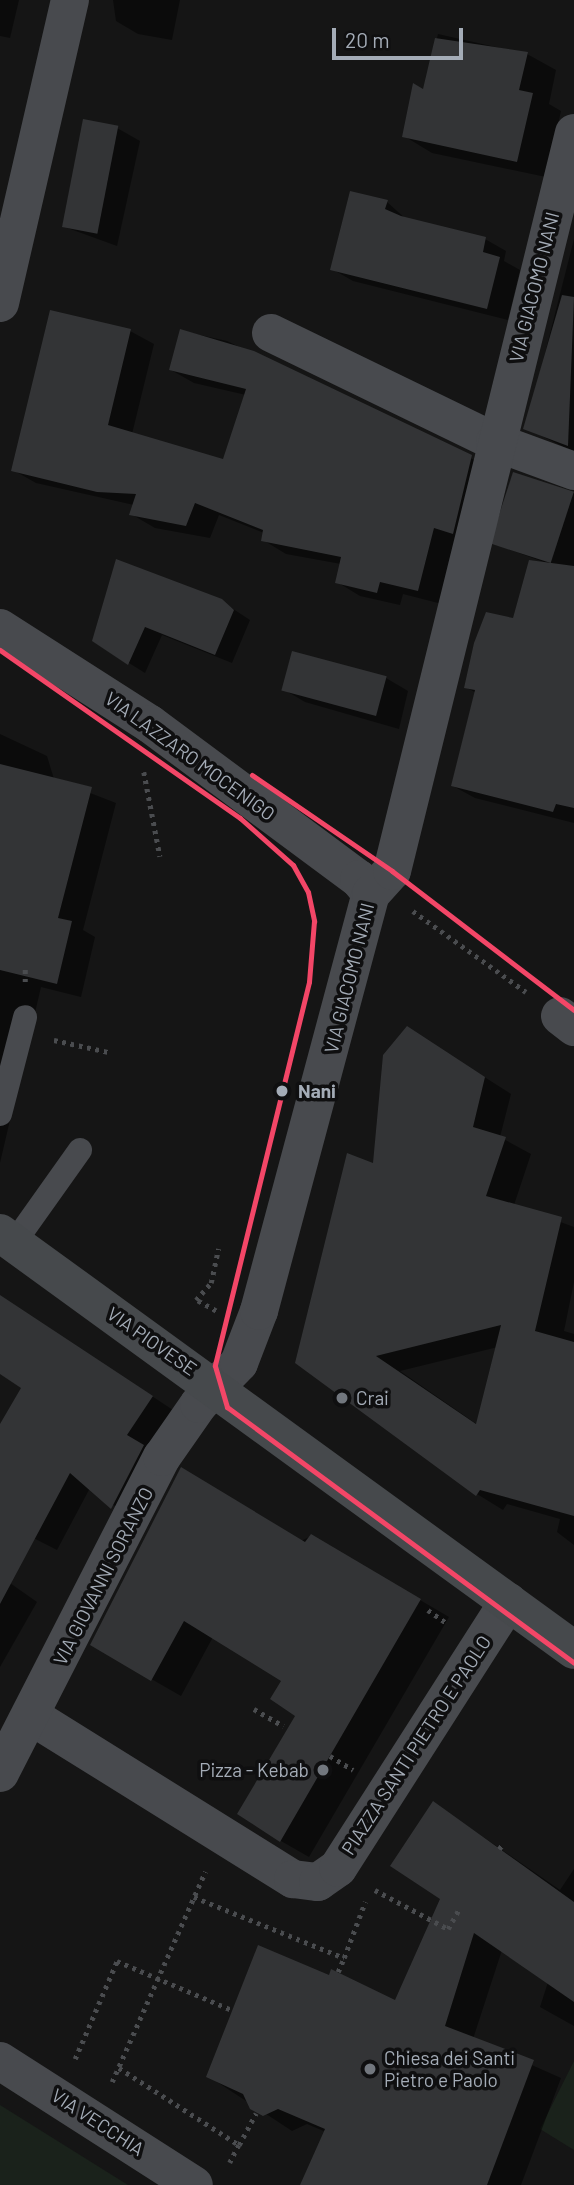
<!DOCTYPE html>
<style>
body{margin:0}
#map{position:relative;width:574px;height:2185px;overflow:hidden;background:#151515;font-family:Barlow,sans-serif}
div>[style]{position:absolute}
[style*='--x']{left:calc(var(--x)*1px);top:calc(var(--y)*1px);width:calc(var(--w)*1px);rotate:calc(var(--a)*1deg)}
.green>*{inset:0;background:#1a221b}
.shadow>*{inset:0;background:#0007}
.building>*{inset:0;background:#333436;transform-origin:0 0}
.path>*{height:4.5px;margin-top:-2.25px;transform-origin:0;background:repeating-linear-gradient(90deg,#4a4c4f 0 3.5px,transparent 0 8.5px)}
.lane>*{height:24px;margin:-12px;padding:0 12px;transform-origin:12px;border-radius:12px;background:#484a4e}
.street>*{height:38px;margin:-19px;padding:0 19px;transform-origin:19px;border-radius:19px;background:#484a4e}
.secondary>*{height:38px;margin:-19px;padding:0 19px;transform-origin:19px;border-radius:19px;background:#46494c}
.tram-1>*{height:5px;margin:-2.5px;padding:0 2.5px;transform-origin:2.5px;border-radius:2.5px;background:#f34667}
.dots>*{width:19px;height:19px;translate:-50% -50%;box-sizing:border-box;border:4px solid #0f0f10;border-radius:50%}
span{translate:-50% -50%;white-space:nowrap;text-align:center;line-height:1.15;-webkit-text-stroke:7px #0f0f10;paint-order:stroke}
.street-label{font-size:19px;color:#a4acb7}
.stop-label{font-size:19px;color:#a4acb7;font-weight:700}
.left{translate:0 -50%;text-align:left}
.poi-label{font-size:19px;color:#a4acb7}
.right{translate:-100% -50%;text-align:right}
.scale{position:absolute;left:332px;top:28px;width:131px;height:32px;box-sizing:border-box;border:4px solid #a4acb7;border-top:0;padding-left:9px;font-size:21px;line-height:24px;white-space:nowrap;color:#a4acb7;-webkit-text-stroke:5px #0f0f10;paint-order:stroke}
</style>
<div id="map">
<div class="green">
<i style="clip-path:polygon(574px 2061px,574px 2150px,540px 2129px)"></i>
<i style="clip-path:polygon(0 2105px,128px 2185px,0 2185px)"></i>
</div>
<div class="shadow">
<i style="clip-path:polygon(0 0,19px 0,10px 38px,0 36px)"></i>
<i style="clip-path:polygon(113px 0,180px 0,172px 40px,138px 34px,116px 21px)"></i>
<i style="clip-path:polygon(438px 34px,527px 54px,556px 70px,549px 104px,561px 111px,546px 177px,432px 153px,404px 136px,424px 91px)"></i>
<i style="clip-path:polygon(117px 128px,140px 141px,117px 246px,62px 226px)"></i>
<i style="clip-path:polygon(387px 202px,406px 219px,485px 239px,506px 251px,504px 261px,520px 270px,508px 320px,353px 281px,332px 269px)"></i>
<i style="clip-path:polygon(574px 239px,574px 452px,526px 428px)"></i>
<i style="clip-path:polygon(130px 331px,154px 344px,132px 434px,224px 461px,246px 395px,194px 383px,171px 370px,182px 331px,227px 341px,495px 470px,442px 604px,403px 594px,400px 605px,360px 596px,337px 582px,341px 564px,286px 554px,263px 540px,264px 533px,219px 515px,210px 538px,155px 528px,131px 514px,134px 505px,36px 483px,13px 470px)"></i>
<i style="clip-path:polygon(514px 474px,574px 493px,574px 573px,497px 545px)"></i>
<i style="clip-path:polygon(221px 601px,250px 620px,232px 663px,162px 635px,145px 673px,94px 641px)"></i>
<i style="clip-path:polygon(574px 661px,574px 823px,475px 798px,453px 786px,476px 693px,466px 687px)"></i>
<i style="clip-path:polygon(386px 678px,408px 691px,399px 729px,305px 702px,283px 689px)"></i>
<i style="clip-path:polygon(0 734px,47px 756px,54px 779px,116px 803px,83px 930px,95px 937px,81px 997px,41px 987px,0 1163px)"></i>
<i style="clip-path:polygon(evenodd,407px 1028px,511px 1094px,500px 1137px,531px 1154px,514px 1205px,574px 1227px,574px 1282px,564px 1331px,574px 1334px,574px 1545px,557px 1532px,560px 1519px,507px 1504px,503px 1510px,477px 1494px,297px 1362px,374px 1166px,407px 1028px,498px 1347px,478px 1425px,400px 1371px,498px 1347px)"></i>
<i style="clip-path:polygon(0 1296px,173px 1410px,133px 1519px,90px 1488px,57px 1550px,0 1521px,0 1428px,24px 1388px,0 1372px)"></i>
<i style="clip-path:polygon(311px 1536px,449px 1617px,309px 1857px,281px 1841px,297px 1715px,283px 1680px,213px 1637px,181px 1696px,92px 1645px)"></i>
<i style="clip-path:polygon(0 1576px,37px 1602px,0 1667px)"></i>
<i style="clip-path:polygon(434px 1803px,560px 1890px,574px 1869px,574px 2026px,540px 2007px,548px 1982px,502px 1950px,473px 2039px,561px 2078px,521px 2185px,302px 2185px,326px 2132px,307px 2124px,292px 2131px,208px 2076px,396px 2003px,443px 1899px)"></i>
</div>
<div class="building">
<i style="clip-path:polygon(435px 38px,528px 52px,519px 90px,533px 93px,517px 162px,402px 137px,413px 83px,423px 89px)"></i>
<i style="left:83px;top:119px;width:36px;height:110px;rotate:11deg"></i>
<i style="clip-path:polygon(350px 191px,388px 200px,385px 209px,401px 216px,486px 237px,483px 252px,500px 257px,487px 309px,330px 270px)"></i>
<i style="clip-path:polygon(562px 295px,574px 297px,568px 446px,523px 429px)"></i>
<i style="clip-path:polygon(50px 310px,131px 329px,108px 425px,223px 459px,246px 389px,169px 370px,180px 329px,254px 351px,472px 455px,453px 534px,434px 528px,418px 591px,380px 582px,377px 593px,335px 583px,341px 557px,261px 541px,263px 530px,195px 503px,186px 526px,129px 515px,136px 494px,97px 492px,11px 471px)"></i>
<i style="left:513px;top:472px;width:64px;height:75px;rotate:18deg"></i>
<i style="clip-path:polygon(116px 559px,222px 599px,234px 610px,215px 655px,145px 627px,128px 665px,92px 641px)"></i>
<i style="clip-path:polygon(529px 560px,574px 566px,574px 808px,556px 804px,553px 812px,451px 786px,475px 690px,464px 688px,474px 643px,486px 612px,513px 618px)"></i>
<i style="left:292px;top:651px;width:98px;height:41px;rotate:15deg"></i>
<i style="clip-path:polygon(0 764px,92px 787px,58px 918px,72px 921px,57px 984px,0 970px)"></i>
<i style="clip-path:polygon(evenodd,407px 1026px,485px 1077px,473px 1127px,506px 1137px,486px 1196px,562px 1217px,535px 1331px,574px 1342px,574px 1516px,480px 1490px,476px 1496px,295px 1363px,347px 1153px,373px 1163px,383px 1055px,407px 1026px,501px 1325px,476px 1424px,376px 1356px,501px 1325px)"></i>
<i style="clip-path:polygon(0 1295px,153px 1396px,127px 1435px,144px 1445px,111px 1509px,70px 1473px,0 1604px,0 1424px,21px 1388px,0 1374px)"></i>
<i style="clip-path:polygon(181px 1467px,305px 1542px,311px 1534px,421px 1599px,280px 1842px,237px 1814px,295px 1716px,270px 1699px,281px 1681px,184px 1621px,151px 1681px,90px 1645px)"></i>
<i style="clip-path:polygon(433px 1801px,574px 1902px,574px 2002px,474px 1933px,445px 2026px,534px 2060px,487px 2185px,300px 2185px,325px 2129px,278px 2109px,263px 2116px,250px 2109px,243px 2094px,206px 2077px,258px 1945px,329px 1975px,331px 1969px,395px 2000px,440px 1899px,390px 1866px)"></i>
</div>
<div class="path">
<i style="--x:144;--y:772;--w:86;--a:79.2"></i>
<i style="--x:413;--y:911;--w:139;--a:35.6"></i>
<i style="--x:25;--y:982;--w:13;--a:-90"></i>
<i style="--x:54;--y:1040;--w:55;--a:12.5"></i>
<i style="--x:216;--y:1311;--w:23;--a:-151"></i>
<i style="--x:196;--y:1300;--w:23;--a:-49"></i>
<i style="--x:211;--y:1283;--w:35;--a:-78"></i>
<i style="--x:428;--y:1610;--w:21;--a:35"></i>
<i style="--x:254;--y:1709;--w:34;--a:30"></i>
<i style="--x:330;--y:1756;--w:27;--a:31"></i>
<i style="--x:499;--y:1849;--w:5;--a:-53"></i>
<i style="--x:375;--y:1890;--w:83;--a:28.1"></i>
<i style="--x:448;--y:1929;--w:21;--a:-61"></i>
<i style="--x:194;--y:1897;--w:162;--a:22.1"></i>
<i style="--x:344;--y:1958;--w:60;--a:-69.4"></i>
<i style="--x:338;--y:1972;--w:15;--a:-67"></i>
<i style="--x:75;--y:2059;--w:107;--a:-66.8"></i>
<i style="--x:117;--y:1961;--w:125;--a:23.1"></i>
<i style="--x:119;--y:2068;--w:143;--a:32.7"></i>
<i style="--x:239;--y:2145;--w:20;--a:117"></i>
<i style="--x:112;--y:2082;--w:230;--a:-66.1"></i>
<i style="--x:239;--y:2145;--w:36;--a:-62"></i>
</div>
<div class="lane">
<i style="--x:0;--y:1114;--w:100;--a:-75.5"></i>
<i style="--x:14;--y:1243;--w:114;--a:-54.6"></i>
</div>
<div class="street">
<i style="--x:0;--y:303;--w:311;--a:-77"></i>
<i style="--x:271;--y:333;--w:249;--a:25.9"></i>
<i style="--x:495;--y:442;--w:84;--a:20.2"></i>
<i style="--x:0;--y:628;--w:178;--a:32.6"></i>
<i style="--x:150;--y:724;--w:260;--a:36.6"></i>
<i style="--x:359;--y:879;--w:19;--a:51"></i>
<i style="--x:560;--y:1016;--w:18;--a:38"></i>
<i style="--x:31;--y:1716;--w:309;--a:31.9"></i>
<i style="--x:293;--y:1879;--w:25;--a:7"></i>
<i style="--x:318;--y:1882;--w:24;--a:-35"></i>
<i style="--x:338;--y:1868;--w:316;--a:-57.4"></i>
<i style="--x:0;--y:1773;--w:355;--a:-62.9"></i>
<i style="--x:162;--y:1457;--w:65;--a:-55.1"></i>
<i style="--x:199;--y:1404;--w:57;--a:-45.7"></i>
<i style="--x:239;--y:1363;--w:56;--a:-69"></i>
<i style="--x:259;--y:1311;--w:432;--a:-75"></i>
<i style="--x:371;--y:894;--w:31;--a:-48"></i>
<i style="--x:392;--y:871;--w:760;--a:-76.15"></i>
<i style="--x:0;--y:2061;--w:230;--a:32.6"></i>
</div>
<div class="secondary">
<i style="--x:0;--y:1233;--w:709;--a:36"></i>
</div>
<div class="tram-1">
<i style="--x:0;--y:650;--w:293;--a:35"></i>
<i style="--x:240;--y:818;--w:71;--a:41.6"></i>
<i style="--x:293;--y:865;--w:31;--a:61"></i>
<i style="--x:308;--y:892;--w:30;--a:78"></i>
<i style="--x:314;--y:921;--w:61;--a:94.7"></i>
<i style="--x:309;--y:982;--w:395;--a:103.8"></i>
<i style="--x:215;--y:1366;--w:43;--a:73.7"></i>
<i style="--x:227;--y:1407;--w:431;--a:36.4"></i>
<i style="--x:252;--y:775;--w:170;--a:34.4"></i>
<i style="--x:392;--y:871;--w:229;--a:37.4"></i>
</div>
<div class="dots">
<i style="left:282px;top:1091px;background:#a4acb7"></i>
<i style="left:342px;top:1398px;background:#72777e"></i>
<i style="left:323px;top:1770px;background:#72777e"></i>
<i style="left:370px;top:2069px;background:#72777e"></i>
</div>
<div class="street-label">
<span style="left:534px;top:287px;rotate:-76deg">VIA GIACOMO NANI</span>
<span style="left:190px;top:756px;rotate:36deg">VIA LAZZARO MOCENIGO</span>
<span style="left:349px;top:978px;rotate:-76deg">VIA GIACOMO NANI</span>
<span style="left:152px;top:1341px;rotate:35deg">VIA PIOVESE</span>
<span style="left:103px;top:1576px;rotate:-63deg">VIA GIOVANNI SORANZO</span>
<span style="left:416px;top:1745px;rotate:-57deg">PIAZZA SANTI PIETRO E PAOLO</span>
<span style="left:98px;top:2122px;rotate:33deg">VIA VECCHIA</span>
</div>
<div class="stop-label">
<span class="left" style="left:298px;top:1091px">Nani</span>
</div>
<div class="poi-label">
<span class="left" style="left:356px;top:1398px">Crai</span>
<span class="right" style="left:309px;top:1770px">Pizza - Kebab</span>
<span class="left" style="left:384px;top:2069px">Chiesa dei Santi<br>Pietro e Paolo</span>
</div>
<div class="scale">20 m</div>
</div>
